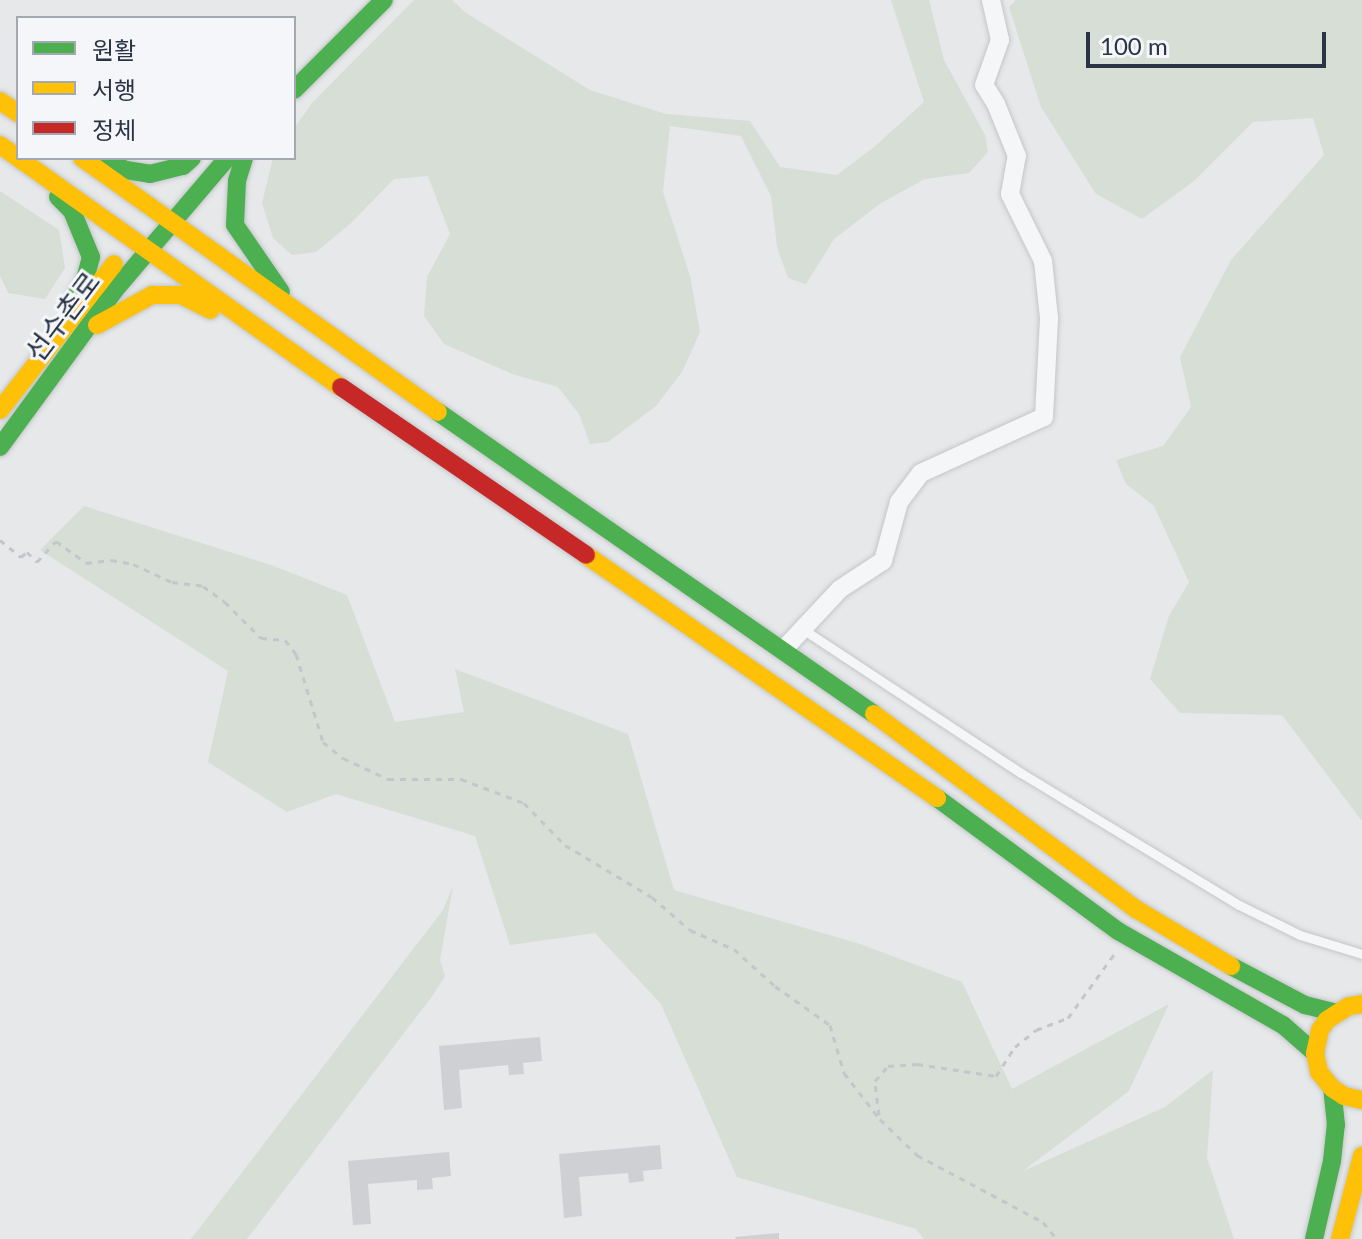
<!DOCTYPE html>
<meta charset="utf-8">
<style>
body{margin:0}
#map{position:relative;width:1362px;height:1239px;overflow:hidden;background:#e6e8ea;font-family:Lato,"Noto Sans KR",sans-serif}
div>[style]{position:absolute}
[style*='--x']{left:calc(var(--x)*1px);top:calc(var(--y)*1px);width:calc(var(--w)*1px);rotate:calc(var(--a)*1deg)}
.green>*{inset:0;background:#d6ded6}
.building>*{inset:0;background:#ced0d3}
.path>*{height:3px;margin-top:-1.5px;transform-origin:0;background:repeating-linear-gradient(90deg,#c5c6ca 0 6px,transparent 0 12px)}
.roads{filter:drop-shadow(0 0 2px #c4c6c8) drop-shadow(0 0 2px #c4c6c8)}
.lane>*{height:9px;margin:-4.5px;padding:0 4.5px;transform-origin:4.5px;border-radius:4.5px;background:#f5f6f7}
.street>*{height:18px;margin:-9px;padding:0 9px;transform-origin:9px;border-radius:9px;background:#f5f6f7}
.fast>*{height:18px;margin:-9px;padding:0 9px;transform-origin:9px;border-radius:9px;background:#4caf50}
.slow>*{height:18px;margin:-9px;padding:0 9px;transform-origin:9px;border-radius:9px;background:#ffc107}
.jam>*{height:18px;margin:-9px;padding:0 9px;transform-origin:9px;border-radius:9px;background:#c62828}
span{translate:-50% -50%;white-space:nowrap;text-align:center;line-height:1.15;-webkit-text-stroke:6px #f4f6f9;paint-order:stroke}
.street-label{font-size:28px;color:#2b3445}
.legend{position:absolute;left:16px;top:16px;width:280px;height:144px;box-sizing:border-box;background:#f4f6f9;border:2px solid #a4a8b1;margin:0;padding:10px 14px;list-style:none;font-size:24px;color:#2b3445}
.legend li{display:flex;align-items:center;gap:16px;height:40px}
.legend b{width:40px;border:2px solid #a4a8b1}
.scale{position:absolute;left:1086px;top:32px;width:240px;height:36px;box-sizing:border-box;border:4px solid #2b3445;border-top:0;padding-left:10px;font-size:24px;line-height:28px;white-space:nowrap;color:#2b3445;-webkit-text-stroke:6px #f4f6f9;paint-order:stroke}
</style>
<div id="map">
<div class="green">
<i style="clip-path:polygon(414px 0,452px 0,466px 13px,590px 90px,666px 114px,750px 121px,780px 167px,837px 175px,874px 147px,924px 102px,891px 0,929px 0,944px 60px,985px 135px,988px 152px,969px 173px,925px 179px,881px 203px,834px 239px,806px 284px,788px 278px,777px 247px,771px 196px,741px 136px,670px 126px,663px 192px,690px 276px,700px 332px,682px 372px,656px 406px,608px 442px,590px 444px,579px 414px,558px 387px,512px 374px,444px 344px,424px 316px,427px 277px,450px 234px,428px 176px,394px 179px,350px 224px,316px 252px,292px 255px,273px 238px,262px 203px,273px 158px,294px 158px,294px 128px,313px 102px)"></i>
<i style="clip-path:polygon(1016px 0,1362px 0,1362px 821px,1282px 715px,1180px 713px,1150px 679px,1169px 616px,1189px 582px,1154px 506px,1126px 484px,1116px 460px,1163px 446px,1191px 407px,1180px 357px,1231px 260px,1324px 155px,1313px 118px,1253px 122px,1194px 181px,1142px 219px,1096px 194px,1041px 107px,1009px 7px)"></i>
<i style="clip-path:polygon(0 191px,59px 230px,65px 268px,45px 299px,8px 293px,0 275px)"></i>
<i style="clip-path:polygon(84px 506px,274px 566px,347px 595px,395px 722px,464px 712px,455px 669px,628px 734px,674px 890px,860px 944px,962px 982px,1012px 1089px,1169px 1004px,1129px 1091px,1023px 1171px,1165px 1107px,1213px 1070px,1207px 1158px,1234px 1239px,924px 1239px,916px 1229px,737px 1177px,661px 1004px,595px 933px,510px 945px,475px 836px,336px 794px,287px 812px,208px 762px,228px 671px,40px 550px)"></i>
<i style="clip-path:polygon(453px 886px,440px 960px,445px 976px,433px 995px,247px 1239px,191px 1239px,443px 910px)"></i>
</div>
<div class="building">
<i style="clip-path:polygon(540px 1037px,542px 1061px,523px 1063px,524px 1074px,509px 1075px,508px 1065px,459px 1070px,462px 1108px,444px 1110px,439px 1046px)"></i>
<i style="clip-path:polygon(660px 1145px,662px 1169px,643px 1171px,644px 1181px,629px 1183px,628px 1173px,579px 1177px,582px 1216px,564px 1218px,559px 1154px)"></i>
<i style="clip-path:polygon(449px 1152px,451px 1176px,432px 1178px,433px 1189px,417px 1190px,417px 1180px,368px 1184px,371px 1224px,353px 1225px,348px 1161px)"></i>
<i style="clip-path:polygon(779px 1233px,779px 1239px,736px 1239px,735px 1237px)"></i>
</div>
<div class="path">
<i style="--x:0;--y:540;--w:27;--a:39"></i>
<i style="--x:21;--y:557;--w:8;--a:-40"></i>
<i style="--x:27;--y:552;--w:14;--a:45"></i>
<i style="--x:37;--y:562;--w:28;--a:-48"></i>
<i style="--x:56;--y:541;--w:37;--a:36"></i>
<i style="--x:86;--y:563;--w:25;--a:-7"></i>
<i style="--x:111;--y:560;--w:22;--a:10"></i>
<i style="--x:133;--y:564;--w:43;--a:24.8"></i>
<i style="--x:172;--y:582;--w:31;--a:7"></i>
<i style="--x:203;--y:586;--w:27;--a:36"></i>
<i style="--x:225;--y:602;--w:51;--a:45"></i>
<i style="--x:261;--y:638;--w:24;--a:5"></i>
<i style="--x:285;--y:640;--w:18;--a:52"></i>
<i style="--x:296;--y:654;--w:92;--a:72.9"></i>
<i style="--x:323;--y:742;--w:26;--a:39"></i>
<i style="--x:343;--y:758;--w:50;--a:25"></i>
<i style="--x:388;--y:779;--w:73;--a:0"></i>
<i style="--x:461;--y:779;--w:67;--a:20.9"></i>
<i style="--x:524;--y:803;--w:59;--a:45.7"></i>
<i style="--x:565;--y:845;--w:101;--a:30.9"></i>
<i style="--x:652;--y:897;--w:50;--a:41"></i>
<i style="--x:690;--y:930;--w:48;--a:23.4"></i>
<i style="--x:734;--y:949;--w:55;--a:42.1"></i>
<i style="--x:775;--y:986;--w:67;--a:35.3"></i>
<i style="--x:830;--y:1025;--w:50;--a:73.7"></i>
<i style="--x:844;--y:1073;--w:58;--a:52"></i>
<i style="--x:880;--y:1119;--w:52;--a:44.2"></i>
<i style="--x:917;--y:1155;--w:143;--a:28"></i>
<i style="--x:1043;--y:1222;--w:22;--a:51"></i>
<i style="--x:879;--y:1115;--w:34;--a:-97"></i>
<i style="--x:875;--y:1081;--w:20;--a:-49"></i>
<i style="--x:888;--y:1066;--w:29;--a:-4"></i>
<i style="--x:917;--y:1064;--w:80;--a:8.6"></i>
<i style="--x:996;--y:1076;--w:35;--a:-57"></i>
<i style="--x:1015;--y:1047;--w:27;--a:-39"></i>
<i style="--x:1036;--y:1030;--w:34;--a:-21"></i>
<i style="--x:1068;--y:1018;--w:80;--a:-54.1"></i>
</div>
<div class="roads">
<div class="lane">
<i style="--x:804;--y:630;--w:260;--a:33.4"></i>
<i style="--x:1021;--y:773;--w:255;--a:31.2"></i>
<i style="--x:1239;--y:905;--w:68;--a:26.2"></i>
<i style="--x:1300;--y:935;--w:65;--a:17"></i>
</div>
<div class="street">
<i style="--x:783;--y:650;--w:83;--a:-46.9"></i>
<i style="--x:840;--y:589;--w:51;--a:-33.1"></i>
<i style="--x:883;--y:561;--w:61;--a:-74.8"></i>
<i style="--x:899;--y:502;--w:36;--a:-53"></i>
<i style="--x:921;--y:473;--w:135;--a:-24.5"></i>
<i style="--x:1044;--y:417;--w:99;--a:-87.1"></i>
<i style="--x:1049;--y:318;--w:57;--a:-96"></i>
<i style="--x:1043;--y:261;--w:75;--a:-116.2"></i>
<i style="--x:1010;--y:194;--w:39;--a:-80"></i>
<i style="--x:1017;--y:156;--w:56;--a:-112"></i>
<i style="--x:996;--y:104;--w:22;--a:-122"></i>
<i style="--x:984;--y:85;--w:48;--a:-70.4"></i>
<i style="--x:1000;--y:40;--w:41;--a:-102.7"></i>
</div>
<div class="fast">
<i style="--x:294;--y:90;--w:127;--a:-45"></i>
<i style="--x:244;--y:158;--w:24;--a:107"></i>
<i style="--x:237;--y:181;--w:44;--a:92.6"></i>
<i style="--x:235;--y:225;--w:81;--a:55.5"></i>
<i style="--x:102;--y:159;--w:26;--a:25"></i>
<i style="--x:126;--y:170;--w:24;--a:9"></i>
<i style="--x:150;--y:174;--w:34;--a:-14"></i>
<i style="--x:183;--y:166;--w:12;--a:-42"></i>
<i style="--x:58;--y:197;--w:20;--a:45"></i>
<i style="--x:72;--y:211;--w:50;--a:67.6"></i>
<i style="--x:91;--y:257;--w:24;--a:105"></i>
<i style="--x:85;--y:280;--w:20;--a:120"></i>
<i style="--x:438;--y:412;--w:530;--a:34.71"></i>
<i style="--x:0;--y:447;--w:193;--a:-53.8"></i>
<i style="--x:114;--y:291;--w:175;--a:-49.6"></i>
<i style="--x:937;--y:798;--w:225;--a:36.3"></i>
<i style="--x:1118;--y:931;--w:190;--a:29.7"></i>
<i style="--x:1283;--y:1025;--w:43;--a:41.2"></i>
<i style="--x:1231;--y:966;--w:84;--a:27.8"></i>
<i style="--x:1305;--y:1005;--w:32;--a:14"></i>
<i style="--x:1314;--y:1239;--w:80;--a:-77"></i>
<i style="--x:1332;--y:1161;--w:36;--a:-84"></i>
<i style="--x:1336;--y:1125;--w:37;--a:-96"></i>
</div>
<div class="slow">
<i style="--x:0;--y:101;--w:22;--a:34"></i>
<i style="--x:0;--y:145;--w:418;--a:35.4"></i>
<i style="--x:82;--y:158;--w:437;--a:35.5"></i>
<i style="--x:97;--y:325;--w:63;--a:-28.6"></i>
<i style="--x:152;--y:295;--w:29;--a:0"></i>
<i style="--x:181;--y:295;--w:33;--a:27"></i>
<i style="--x:0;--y:410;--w:185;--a:-52"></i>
<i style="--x:586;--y:555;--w:427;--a:34.7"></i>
<i style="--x:874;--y:714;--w:327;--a:36.7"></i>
<i style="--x:1136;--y:909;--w:111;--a:31"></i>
<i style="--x:1362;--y:1004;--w:13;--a:171"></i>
<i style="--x:1349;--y:1006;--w:26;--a:148"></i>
<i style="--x:1327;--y:1020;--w:12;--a:125"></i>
<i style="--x:1320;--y:1030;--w:24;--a:102"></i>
<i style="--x:1315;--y:1053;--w:19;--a:78"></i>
<i style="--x:1319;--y:1072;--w:21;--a:51"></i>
<i style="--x:1332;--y:1088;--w:14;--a:34"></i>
<i style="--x:1344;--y:1096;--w:18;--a:13"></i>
<i style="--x:1340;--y:1239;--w:86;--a:-75.2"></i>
</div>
<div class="jam">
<i style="--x:341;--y:387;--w:297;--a:34.4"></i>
</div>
</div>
<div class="street-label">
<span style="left:62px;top:316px;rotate:-53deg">선수촌로</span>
</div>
<ul class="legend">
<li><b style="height:10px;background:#4caf50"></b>원활</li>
<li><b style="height:10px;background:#ffc107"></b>서행</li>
<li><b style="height:10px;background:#c62828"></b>정체</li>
</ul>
<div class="scale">100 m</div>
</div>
